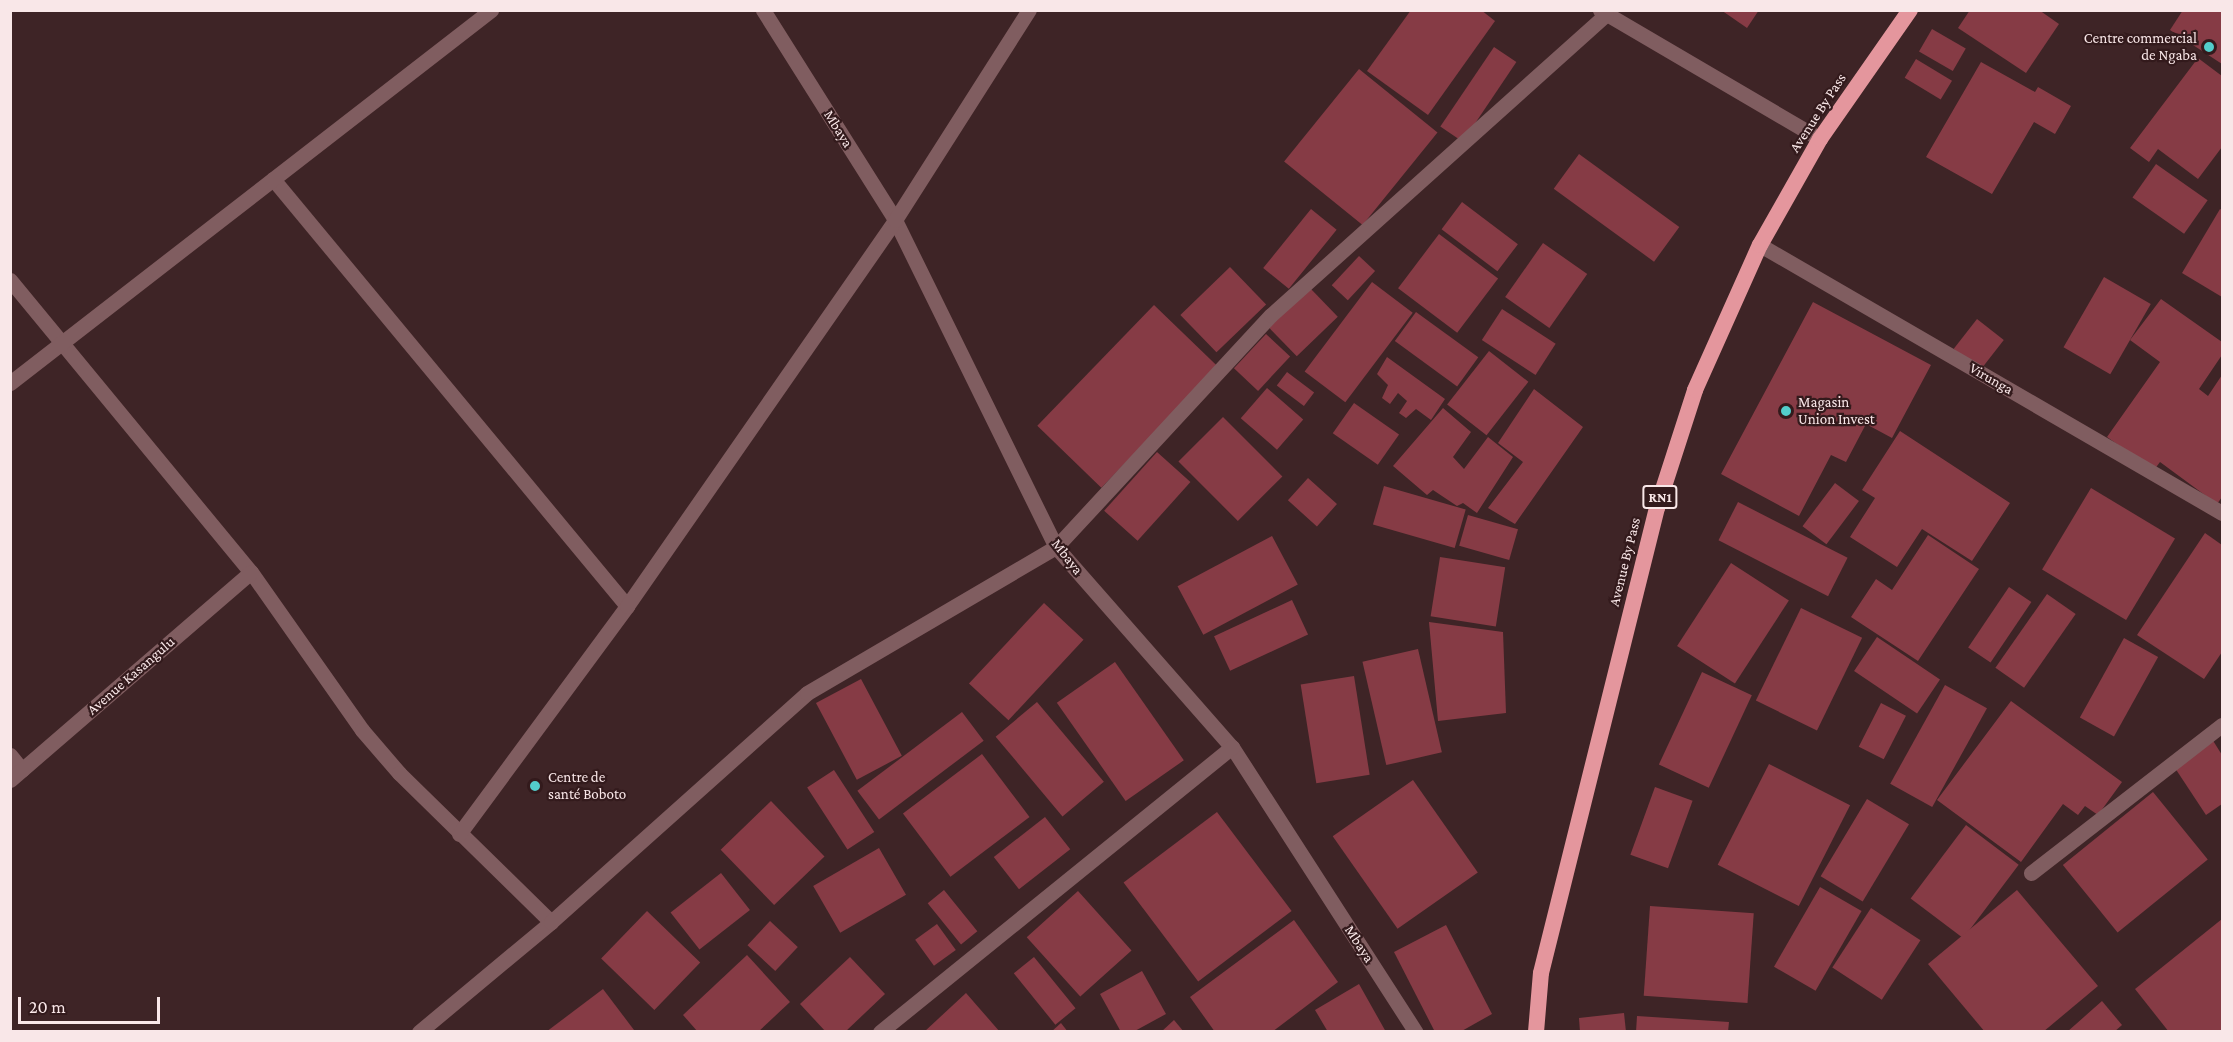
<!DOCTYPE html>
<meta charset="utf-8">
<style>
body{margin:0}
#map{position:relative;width:2233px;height:1042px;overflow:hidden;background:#3e2426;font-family:"Crimson Pro",serif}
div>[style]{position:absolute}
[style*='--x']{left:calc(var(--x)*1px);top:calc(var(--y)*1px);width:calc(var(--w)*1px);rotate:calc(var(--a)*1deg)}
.building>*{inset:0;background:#863b45;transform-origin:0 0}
.minor>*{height:15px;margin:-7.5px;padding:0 7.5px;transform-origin:7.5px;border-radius:7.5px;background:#805d60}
.trunk>*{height:16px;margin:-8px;padding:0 8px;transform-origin:8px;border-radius:8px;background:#e4969d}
.dots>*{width:16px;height:16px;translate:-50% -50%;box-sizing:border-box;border:3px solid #331a1c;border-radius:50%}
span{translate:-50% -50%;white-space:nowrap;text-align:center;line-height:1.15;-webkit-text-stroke:4.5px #331a1c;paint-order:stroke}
.shield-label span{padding:2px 4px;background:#331a1c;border:2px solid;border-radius:4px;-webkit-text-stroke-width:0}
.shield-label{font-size:14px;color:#f9e7e8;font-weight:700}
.poi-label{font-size:15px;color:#f9e7e8}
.right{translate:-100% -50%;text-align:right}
.left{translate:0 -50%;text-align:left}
.street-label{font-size:15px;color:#f9e7e8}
.frame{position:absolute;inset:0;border:12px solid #f9e7e8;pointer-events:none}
.scale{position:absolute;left:18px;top:997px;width:142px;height:27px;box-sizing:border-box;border:3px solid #f9e7e8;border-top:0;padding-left:8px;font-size:18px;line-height:21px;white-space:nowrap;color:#f9e7e8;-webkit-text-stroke:4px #331a1c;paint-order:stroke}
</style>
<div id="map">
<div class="building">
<i style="clip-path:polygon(1411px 10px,1481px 10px,1495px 21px,1428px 115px,1367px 71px)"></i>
<i style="clip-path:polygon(1721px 10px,1759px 10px,1747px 28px)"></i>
<i style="clip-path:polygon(1970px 10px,2039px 10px,2059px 24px,2026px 73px,1958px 28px)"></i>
<i style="clip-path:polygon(2183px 10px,2222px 10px,2222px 64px,2170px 30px)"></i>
<i style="left:1932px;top:29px;width:39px;height:26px;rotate:30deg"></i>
<i style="left:1494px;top:47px;width:27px;height:96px;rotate:34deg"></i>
<i style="clip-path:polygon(2198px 58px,2222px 76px,2222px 147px,2198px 179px,2158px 149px,2149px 162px,2130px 148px)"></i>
<i style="left:1916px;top:59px;width:42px;height:22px;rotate:31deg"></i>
<i style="clip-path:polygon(1981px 62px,2035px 92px,2038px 87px,2071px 106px,2055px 134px,2034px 122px,1992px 194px,1926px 157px)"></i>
<i style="left:1359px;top:69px;width:101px;height:119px;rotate:39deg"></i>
<i style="left:1579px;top:154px;width:124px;height:43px;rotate:36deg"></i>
<i style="left:2156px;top:164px;width:63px;height:41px;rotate:35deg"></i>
<i style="left:1462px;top:202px;width:70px;height:34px;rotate:37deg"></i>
<i style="left:1311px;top:209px;width:33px;height:76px;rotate:39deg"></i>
<i style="clip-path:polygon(2220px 209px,2222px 210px,2222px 297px,2182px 273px)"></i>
<i style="left:1439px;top:234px;width:74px;height:68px;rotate:37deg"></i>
<i style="left:1543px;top:243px;width:54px;height:66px;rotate:35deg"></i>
<i style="left:1359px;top:256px;width:22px;height:40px;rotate:43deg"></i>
<i style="left:1230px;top:267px;width:52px;height:69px;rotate:46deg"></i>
<i style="left:2104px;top:277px;width:54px;height:81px;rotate:30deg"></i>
<i style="left:1372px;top:282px;width:51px;height:112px;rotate:37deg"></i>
<i style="left:1310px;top:288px;width:40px;height:57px;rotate:46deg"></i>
<i style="clip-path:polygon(2161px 299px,2222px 342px,2222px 355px,2199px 389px,2208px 396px,2222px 375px,2222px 497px,2217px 504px,2160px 462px,2154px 470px,2107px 437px,2160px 362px,2130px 340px)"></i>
<i style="clip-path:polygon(1813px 302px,1931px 365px,1892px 438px,1866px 424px,1846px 462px,1831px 455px,1799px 516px,1721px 474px)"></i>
<i style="left:1154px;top:305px;width:89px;height:168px;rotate:44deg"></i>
<i style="left:1502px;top:309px;width:64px;height:37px;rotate:33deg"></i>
<i style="left:1416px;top:312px;width:77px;height:36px;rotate:36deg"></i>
<i style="left:1977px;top:319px;width:34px;height:38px;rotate:38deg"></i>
<i style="left:1266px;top:334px;width:33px;height:47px;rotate:43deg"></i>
<i style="left:1489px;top:351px;width:50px;height:68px;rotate:38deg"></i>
<i style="clip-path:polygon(1387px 357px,1445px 399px,1431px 420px,1416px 409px,1406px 418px,1399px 413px,1407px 401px,1398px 393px,1390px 404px,1382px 398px,1388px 385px,1377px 374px)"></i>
<i style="left:1287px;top:372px;width:34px;height:17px;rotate:37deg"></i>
<i style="left:1267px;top:388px;width:48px;height:40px;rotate:41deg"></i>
<i style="clip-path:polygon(1534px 389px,1583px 427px,1515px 524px,1488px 508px,1523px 462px,1498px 443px)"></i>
<i style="left:1354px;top:403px;width:55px;height:37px;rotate:35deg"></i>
<i style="clip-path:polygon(1443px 408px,1471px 432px,1453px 457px,1464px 469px,1488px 437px,1513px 457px,1477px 513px,1463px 503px,1457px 506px,1433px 490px,1427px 495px,1393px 466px)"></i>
<i style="left:1223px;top:417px;width:84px;height:63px;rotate:45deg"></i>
<i style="clip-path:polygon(1900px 431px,2010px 503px,1972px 561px,1922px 529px,1897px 567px,1850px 537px,1875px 498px,1862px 490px)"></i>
<i style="left:1157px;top:452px;width:45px;height:79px;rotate:42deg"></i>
<i style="left:1308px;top:478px;width:39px;height:30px;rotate:42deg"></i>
<i style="left:1835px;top:483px;width:30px;height:54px;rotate:37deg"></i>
<i style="left:1384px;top:486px;width:85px;height:40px;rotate:16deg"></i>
<i style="left:2091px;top:488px;width:98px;height:95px;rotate:31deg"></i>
<i style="left:1738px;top:502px;width:123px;height:43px;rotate:27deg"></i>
<i style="left:1468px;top:515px;width:52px;height:32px;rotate:16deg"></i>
<i style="clip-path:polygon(2205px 533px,2222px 545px,2222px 652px,2204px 679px,2137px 635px)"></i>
<i style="clip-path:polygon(1928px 535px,1979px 569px,1918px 661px,1851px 617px,1876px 579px,1892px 590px)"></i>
<i style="left:1272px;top:536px;width:55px;height:107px;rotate:62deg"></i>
<i style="left:1440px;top:557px;width:66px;height:60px;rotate:9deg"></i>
<i style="left:1731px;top:563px;width:69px;height:99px;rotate:33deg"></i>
<i style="left:2009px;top:587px;width:27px;height:73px;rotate:34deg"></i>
<i style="left:2047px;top:594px;width:35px;height:90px;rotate:35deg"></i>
<i style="left:1292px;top:600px;width:38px;height:86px;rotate:65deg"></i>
<i style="left:1044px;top:603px;width:54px;height:110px;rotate:43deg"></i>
<i style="left:1801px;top:608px;width:68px;height:103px;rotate:26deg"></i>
<i style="clip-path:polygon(1429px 622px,1503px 632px,1506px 713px,1438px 721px)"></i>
<i style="left:1877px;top:637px;width:76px;height:41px;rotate:34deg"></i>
<i style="left:2124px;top:638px;width:39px;height:91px;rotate:29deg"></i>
<i style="left:1418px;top:649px;width:106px;height:57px;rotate:77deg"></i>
<i style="left:1115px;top:662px;width:120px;height:71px;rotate:55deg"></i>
<i style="left:1702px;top:672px;width:55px;height:102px;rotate:25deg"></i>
<i style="left:1354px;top:676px;width:100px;height:54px;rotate:81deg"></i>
<i style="left:861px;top:679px;width:87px;height:51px;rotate:62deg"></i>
<i style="left:1945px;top:685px;width:48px;height:113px;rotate:29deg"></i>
<i style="clip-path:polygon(2011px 701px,2122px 782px,2098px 815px,2085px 806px,2078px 815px,2063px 804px,2021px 862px,1937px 800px)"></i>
<i style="left:1037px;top:702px;width:104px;height:54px;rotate:50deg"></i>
<i style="left:1881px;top:703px;width:28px;height:49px;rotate:27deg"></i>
<i style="left:962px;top:712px;width:36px;height:131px;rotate:53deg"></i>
<i style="clip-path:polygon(2212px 739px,2222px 755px,2222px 804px,2206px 815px,2173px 765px)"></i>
<i style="left:982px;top:754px;width:79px;height:99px;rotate:53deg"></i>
<i style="left:1769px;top:764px;width:91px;height:113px;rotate:27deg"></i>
<i style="left:834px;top:770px;width:74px;height:32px;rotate:57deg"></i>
<i style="left:1413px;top:780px;width:113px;height:98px;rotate:55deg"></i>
<i style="left:1655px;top:787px;width:40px;height:72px;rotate:20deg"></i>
<i style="left:2153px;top:792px;width:87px;height:116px;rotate:51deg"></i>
<i style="left:1867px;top:799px;width:49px;height:90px;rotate:31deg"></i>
<i style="left:771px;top:801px;width:77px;height:70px;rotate:46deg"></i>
<i style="left:1217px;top:812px;width:124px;height:117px;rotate:53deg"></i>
<i style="left:1045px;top:817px;width:41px;height:65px;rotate:52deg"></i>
<i style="left:1966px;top:825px;width:66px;height:92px;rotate:37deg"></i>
<i style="left:879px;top:848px;width:54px;height:76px;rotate:60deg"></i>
<i style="left:721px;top:873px;width:47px;height:64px;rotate:52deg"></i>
<i style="left:1820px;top:887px;width:48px;height:92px;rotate:30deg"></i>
<i style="left:944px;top:890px;width:53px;height:21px;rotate:51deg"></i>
<i style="clip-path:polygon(2017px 890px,2098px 986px,2043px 1032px,1985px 1032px,1928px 964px)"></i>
<i style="left:1078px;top:891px;width:80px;height:69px;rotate:48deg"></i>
<i style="left:1650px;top:906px;width:104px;height:90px;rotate:4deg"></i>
<i style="left:1871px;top:908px;width:59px;height:71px;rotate:33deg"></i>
<i style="left:647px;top:911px;width:74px;height:66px;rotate:44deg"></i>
<i style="clip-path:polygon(2222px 919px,2222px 1032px,2169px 1032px,2135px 989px)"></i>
<i style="clip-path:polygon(1294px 920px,1338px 982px,1272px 1032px,1215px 1032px,1190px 997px)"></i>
<i style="left:770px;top:921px;width:38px;height:33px;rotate:43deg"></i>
<i style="left:937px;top:924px;width:32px;height:27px;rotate:54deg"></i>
<i style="clip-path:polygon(1446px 925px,1492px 1014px,1460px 1032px,1435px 1032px,1394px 952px)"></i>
<i style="clip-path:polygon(747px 955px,790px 1002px,758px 1032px,698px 1032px,683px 1015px)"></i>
<i style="clip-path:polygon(850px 957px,885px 994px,845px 1032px,826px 1032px,800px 1004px)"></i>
<i style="left:1034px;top:957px;width:66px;height:26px;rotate:51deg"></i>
<i style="clip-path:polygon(1142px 971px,1166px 1014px,1133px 1032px,1121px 1032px,1100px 994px)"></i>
<i style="clip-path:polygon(1359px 984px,1386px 1032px,1328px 1032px,1315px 1010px)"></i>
<i style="clip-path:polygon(603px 989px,634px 1030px,546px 1032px)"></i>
<i style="clip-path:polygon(966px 993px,1000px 1032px,924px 1032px)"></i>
<i style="clip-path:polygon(2102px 1001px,2122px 1025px,2114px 1032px,2067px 1032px)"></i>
<i style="clip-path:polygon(1624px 1013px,1626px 1032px,1580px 1032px,1579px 1018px)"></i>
<i style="clip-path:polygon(1637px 1016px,1729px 1022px,1728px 1032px,1636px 1032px)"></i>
<i style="clip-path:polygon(1174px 1020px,1184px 1032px,1161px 1032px)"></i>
<i style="clip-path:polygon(1061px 1023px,1068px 1032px,1051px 1032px)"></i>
</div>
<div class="minor">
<i style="--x:763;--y:10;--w:248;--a:57.8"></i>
<i style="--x:895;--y:220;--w:364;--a:63.8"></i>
<i style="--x:1056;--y:547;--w:266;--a:48.7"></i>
<i style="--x:1232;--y:747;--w:339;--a:57.2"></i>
<i style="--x:1600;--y:10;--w:255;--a:30.4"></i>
<i style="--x:273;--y:179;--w:555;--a:50.34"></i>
<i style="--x:1760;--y:245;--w:534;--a:30.12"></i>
<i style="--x:10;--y:280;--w:379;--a:50.5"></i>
<i style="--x:251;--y:572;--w:193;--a:54.9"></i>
<i style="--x:362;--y:730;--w:57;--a:49.3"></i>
<i style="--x:399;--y:773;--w:213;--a:44.4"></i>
<i style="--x:10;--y:383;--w:609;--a:-37.79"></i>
<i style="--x:10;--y:755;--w:19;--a:51"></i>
<i style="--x:10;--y:780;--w:318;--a:-40.8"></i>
<i style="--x:459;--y:834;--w:283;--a:-53.6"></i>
<i style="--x:627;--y:606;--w:470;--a:-55.2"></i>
<i style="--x:895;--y:220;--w:249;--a:-57.5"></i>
<i style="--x:2031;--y:873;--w:242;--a:-37.8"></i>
<i style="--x:419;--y:1032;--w:172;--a:-39.8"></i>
<i style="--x:551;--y:922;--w:343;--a:-41.8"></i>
<i style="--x:807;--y:693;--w:289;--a:-30.4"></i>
<i style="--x:1056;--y:547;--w:316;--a:-47.2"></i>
<i style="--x:1271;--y:315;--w:450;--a:-41.9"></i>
<i style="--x:880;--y:1032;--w:453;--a:-39"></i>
</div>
<div class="trunk">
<i style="--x:1536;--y:1032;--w:59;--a:-85.2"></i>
<i style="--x:1541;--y:973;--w:479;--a:-76"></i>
<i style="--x:1657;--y:508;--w:124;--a:-72.1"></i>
<i style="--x:1695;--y:390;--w:159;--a:-65.9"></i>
<i style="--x:1760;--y:245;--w:122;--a:-60.5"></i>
<i style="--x:1820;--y:139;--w:157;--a:-55.1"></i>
</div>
<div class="dots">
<i style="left:2209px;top:47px;background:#53cdcb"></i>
<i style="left:1786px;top:411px;background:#53cdcb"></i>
<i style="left:535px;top:786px;background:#53cdcb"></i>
</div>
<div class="shield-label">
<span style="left:1660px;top:497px">RN1</span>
</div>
<div class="poi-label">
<span class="right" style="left:2197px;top:47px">Centre commercial<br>de Ngaba</span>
<span class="left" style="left:1798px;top:411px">Magasin<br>Union Invest</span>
<span class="left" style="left:548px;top:786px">Centre de<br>santé Boboto</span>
</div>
<div class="street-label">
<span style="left:1818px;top:113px;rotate:-57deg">Avenue By Pass</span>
<span style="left:838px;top:129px;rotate:58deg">Mbaya</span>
<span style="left:1991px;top:379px;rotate:30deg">Virunga</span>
<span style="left:1067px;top:557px;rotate:52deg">Mbaya</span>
<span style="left:1625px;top:562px;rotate:-76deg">Avenue By Pass</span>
<span style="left:131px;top:676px;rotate:-41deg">Avenue Kasangulu</span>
<span style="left:1359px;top:944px;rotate:57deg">Mbaya</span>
</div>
<div class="frame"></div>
<div class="scale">20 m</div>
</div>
